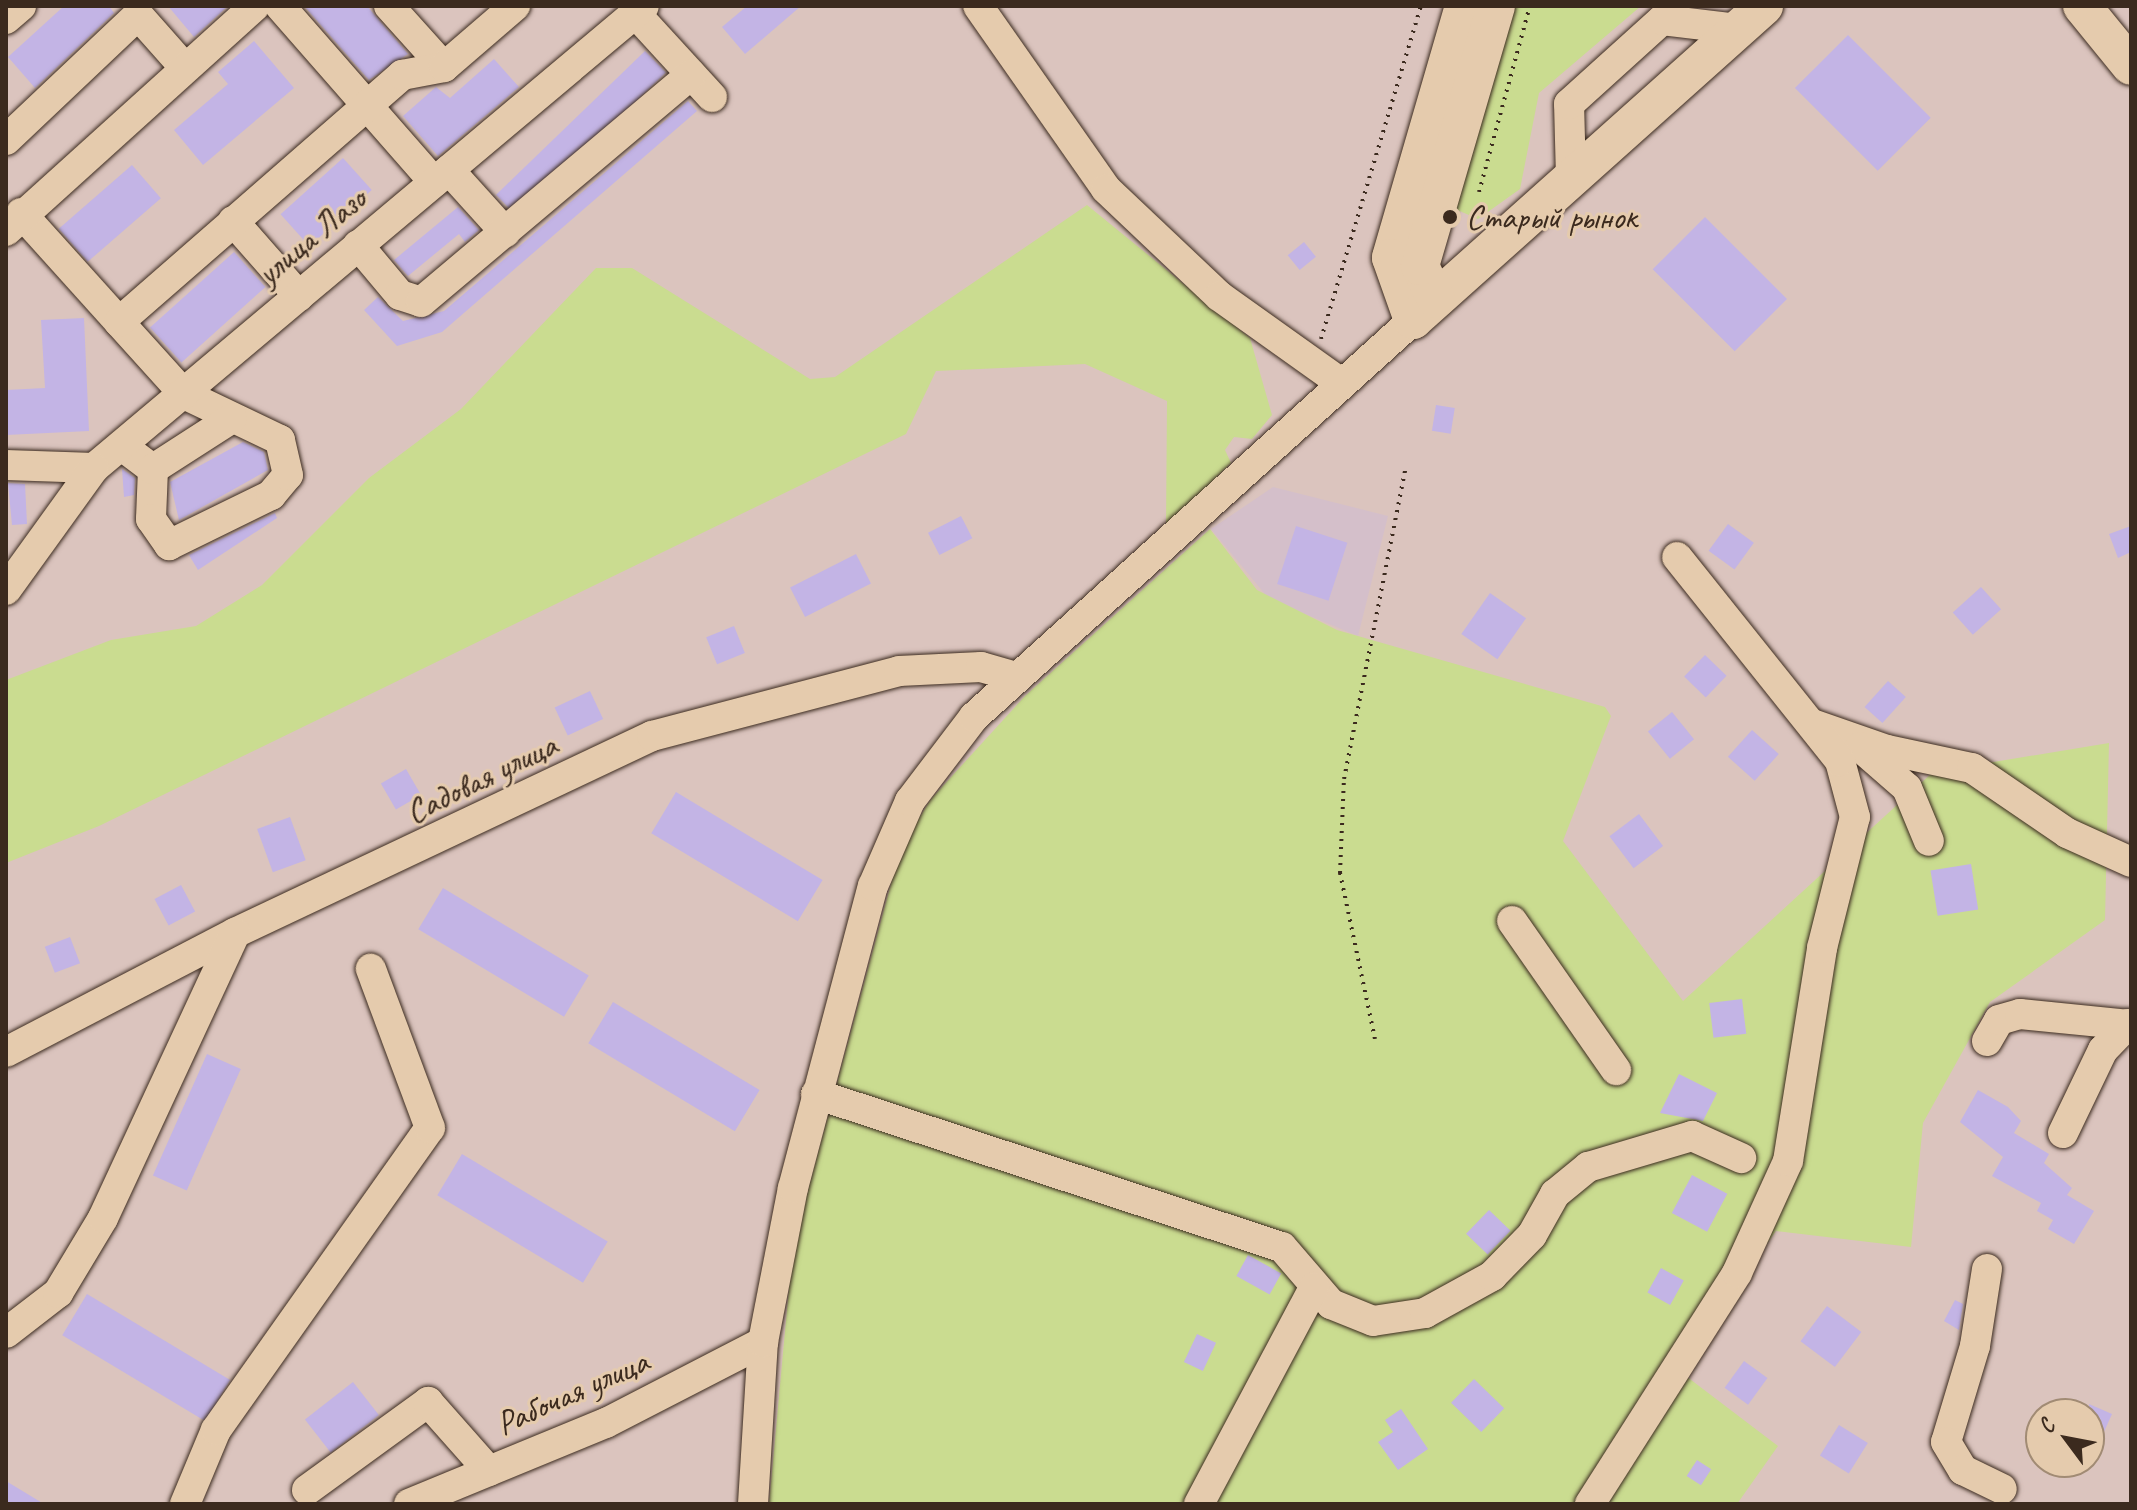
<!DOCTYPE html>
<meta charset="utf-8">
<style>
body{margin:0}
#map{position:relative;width:2137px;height:1510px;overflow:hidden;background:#dbc4be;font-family:Caveat,sans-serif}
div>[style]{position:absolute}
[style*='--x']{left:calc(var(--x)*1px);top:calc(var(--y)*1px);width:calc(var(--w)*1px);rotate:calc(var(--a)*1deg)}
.built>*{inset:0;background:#d4bfca}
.green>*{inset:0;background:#cadc90}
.building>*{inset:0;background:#c3b4e5;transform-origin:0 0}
.path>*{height:4px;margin-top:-2px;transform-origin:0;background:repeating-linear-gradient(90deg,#3b2a1e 0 2px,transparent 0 8px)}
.roads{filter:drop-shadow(0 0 2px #3b2a1e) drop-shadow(0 0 2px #3b2a1e)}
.minor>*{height:30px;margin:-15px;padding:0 15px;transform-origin:15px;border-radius:15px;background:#e5cbad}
.major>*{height:38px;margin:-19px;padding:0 19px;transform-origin:19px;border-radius:19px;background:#e5cbad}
.dots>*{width:22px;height:22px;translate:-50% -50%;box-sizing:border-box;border:4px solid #e5cbad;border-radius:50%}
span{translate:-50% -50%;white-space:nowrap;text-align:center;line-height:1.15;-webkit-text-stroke:6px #e5cbad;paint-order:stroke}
.poi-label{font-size:34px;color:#3b2a1e}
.left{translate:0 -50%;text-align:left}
.street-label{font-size:34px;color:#3b2a1e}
.frame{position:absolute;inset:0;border:8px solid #3b2a1e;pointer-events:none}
.north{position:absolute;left:2025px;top:1398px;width:80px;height:80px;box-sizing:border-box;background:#e5cbad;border:2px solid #a18b74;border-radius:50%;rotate:302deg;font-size:22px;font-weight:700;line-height:32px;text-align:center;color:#3b2a1e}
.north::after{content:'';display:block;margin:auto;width:28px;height:36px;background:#3b2a1e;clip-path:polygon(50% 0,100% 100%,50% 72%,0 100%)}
</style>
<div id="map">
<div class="built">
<i style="clip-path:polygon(1273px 487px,1388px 516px,1358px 636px,1269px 599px,1211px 529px)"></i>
</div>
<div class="green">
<i style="clip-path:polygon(1508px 6px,1641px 6px,1539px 93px,1520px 189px,1478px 219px,1455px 209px)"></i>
<i style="clip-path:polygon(1087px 205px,1250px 338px,1272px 415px,1252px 439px,1234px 437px,1225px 450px,1231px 463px,1166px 527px,1167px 401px,1085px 364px,936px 371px,906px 434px,99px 826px,6px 863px,6px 680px,111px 640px,196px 626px,262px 585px,369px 478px,461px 409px,596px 268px,632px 268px,810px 379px,835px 377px)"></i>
<i style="clip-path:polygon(1210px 529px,1257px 590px,1337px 630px,1605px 707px,1611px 716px,1563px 841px,1683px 1001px,1933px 772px,2109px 743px,2105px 920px,1990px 1002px,1923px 1123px,1911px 1247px,1776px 1231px,1678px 1370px,1778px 1446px,1737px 1504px,769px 1504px,793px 1245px,901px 847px,931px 799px,1025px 696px)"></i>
</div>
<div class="building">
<i style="clip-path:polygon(64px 6px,109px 6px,114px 13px,35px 88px,8px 57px)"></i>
<i style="clip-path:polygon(168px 6px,228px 6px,194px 37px)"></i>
<i style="clip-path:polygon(304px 6px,367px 6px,408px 54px,369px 80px)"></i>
<i style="clip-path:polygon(747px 6px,801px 6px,745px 54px,722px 27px)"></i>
<i style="left:1848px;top:35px;width:117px;height:75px;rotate:45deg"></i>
<i style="clip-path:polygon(254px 41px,294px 88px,203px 165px,174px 130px,228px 84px,218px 72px)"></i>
<i style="left:645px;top:51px;width:30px;height:207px;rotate:46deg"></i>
<i style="clip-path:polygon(494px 59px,519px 87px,438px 156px,403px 116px,436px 87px,450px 98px)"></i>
<i style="clip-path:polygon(688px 101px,697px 111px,442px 332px,397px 346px,364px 310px,378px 297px,403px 321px,444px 311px)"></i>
<i style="left:343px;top:158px;width:43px;height:84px;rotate:48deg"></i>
<i style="left:132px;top:165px;width:44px;height:97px;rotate:49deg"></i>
<i style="clip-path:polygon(458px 207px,479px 230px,465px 242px,459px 234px,408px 276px,394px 260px)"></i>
<i style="left:1705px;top:217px;width:116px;height:74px;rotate:45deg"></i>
<i style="left:1304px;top:242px;width:19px;height:21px;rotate:51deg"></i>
<i style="left:234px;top:252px;width:47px;height:113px;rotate:48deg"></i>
<i style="clip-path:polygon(84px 318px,89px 431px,6px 435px,6px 390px,45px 388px,41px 320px)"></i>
<i style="left:1436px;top:405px;width:19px;height:26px;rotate:9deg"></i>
<i style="clip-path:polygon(243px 442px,264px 452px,268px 470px,179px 520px,170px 482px)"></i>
<i style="clip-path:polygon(122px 469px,135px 478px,134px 495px,124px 497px)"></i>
<i style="clip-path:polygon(8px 483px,25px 484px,27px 524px,12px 525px)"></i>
<i style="clip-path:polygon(275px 513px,277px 518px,198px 570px,189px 555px)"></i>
<i style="left:961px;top:516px;width:25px;height:37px;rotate:63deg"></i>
<i style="left:1728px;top:524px;width:32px;height:33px;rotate:36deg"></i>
<i style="left:1296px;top:526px;width:54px;height:61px;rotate:18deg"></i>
<i style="clip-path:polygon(2131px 526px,2131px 552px,2118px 558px,2109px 534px)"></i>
<i style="left:856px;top:554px;width:33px;height:74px;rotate:63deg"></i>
<i style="left:1981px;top:587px;width:30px;height:38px;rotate:48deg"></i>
<i style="left:1490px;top:593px;width:44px;height:50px;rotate:35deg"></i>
<i style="left:734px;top:626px;width:29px;height:30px;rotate:68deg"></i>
<i style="left:1705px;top:655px;width:30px;height:30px;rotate:44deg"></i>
<i style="left:1888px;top:681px;width:24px;height:35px;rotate:42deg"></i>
<i style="left:590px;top:691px;width:31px;height:39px;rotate:65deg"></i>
<i style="left:1672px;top:712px;width:35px;height:31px;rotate:51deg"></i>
<i style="left:1752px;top:730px;width:36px;height:36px;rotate:42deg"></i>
<i style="left:406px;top:769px;width:30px;height:29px;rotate:60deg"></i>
<i style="left:676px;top:792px;width:171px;height:48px;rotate:31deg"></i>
<i style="left:1639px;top:814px;width:40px;height:37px;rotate:53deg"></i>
<i style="left:290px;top:817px;width:46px;height:35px;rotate:70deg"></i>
<i style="left:1971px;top:864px;width:46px;height:41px;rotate:81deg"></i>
<i style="left:181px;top:885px;width:30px;height:30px;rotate:62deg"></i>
<i style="left:443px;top:888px;width:170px;height:48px;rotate:31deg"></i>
<i style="left:70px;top:937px;width:28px;height:27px;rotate:69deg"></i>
<i style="left:1742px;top:999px;width:35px;height:33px;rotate:83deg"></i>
<i style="left:613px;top:1002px;width:171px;height:48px;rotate:31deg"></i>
<i style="left:207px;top:1054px;width:37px;height:133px;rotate:24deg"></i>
<i style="clip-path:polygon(1679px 1074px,1717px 1093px,1703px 1121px,1660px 1113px)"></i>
<i style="clip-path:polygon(1978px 1090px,2008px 1107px,2021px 1121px,2014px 1133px,2049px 1154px,2044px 1163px,2072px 1188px,2067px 1195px,2094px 1211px,2074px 1244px,2048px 1229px,2053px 1220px,2037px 1211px,2041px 1203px,1992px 1176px,2003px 1157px,1960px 1122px)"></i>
<i style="left:462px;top:1154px;width:170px;height:48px;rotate:31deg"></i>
<i style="left:1692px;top:1175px;width:40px;height:43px;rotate:28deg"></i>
<i style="left:1489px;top:1210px;width:30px;height:33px;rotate:44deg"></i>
<i style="left:1248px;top:1255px;width:38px;height:24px;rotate:29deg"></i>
<i style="left:1661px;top:1268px;width:26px;height:28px;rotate:29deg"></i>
<i style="left:87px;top:1294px;width:167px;height:48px;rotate:31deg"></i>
<i style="clip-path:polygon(1955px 1300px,1963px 1304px,1959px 1330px,1944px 1321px)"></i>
<i style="left:1827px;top:1306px;width:43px;height:44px;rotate:37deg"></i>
<i style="left:1197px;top:1334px;width:21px;height:31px;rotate:25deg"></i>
<i style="left:1744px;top:1361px;width:29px;height:33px;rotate:36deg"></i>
<i style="left:1474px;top:1379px;width:42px;height:33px;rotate:44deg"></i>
<i style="left:353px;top:1382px;width:42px;height:61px;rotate:52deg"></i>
<i style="clip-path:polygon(2089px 1404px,2112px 1414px,2089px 1465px)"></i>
<i style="clip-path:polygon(1401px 1409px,1428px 1449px,1398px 1470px,1378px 1442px,1393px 1432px,1385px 1420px)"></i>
<i style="left:1839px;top:1425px;width:34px;height:36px;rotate:32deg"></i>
<i style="left:1697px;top:1460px;width:17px;height:19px;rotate:33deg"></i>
<i style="clip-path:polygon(6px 1481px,44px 1504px,6px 1504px)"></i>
</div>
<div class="path">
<i style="--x:1479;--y:192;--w:193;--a:-74.7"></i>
<i style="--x:1321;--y:339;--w:348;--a:-73.3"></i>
<i style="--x:1375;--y:1039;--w:170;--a:-101.9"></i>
<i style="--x:1340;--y:873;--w:94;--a:-87.6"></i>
<i style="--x:1344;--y:779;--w:315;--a:-78.8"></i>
</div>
<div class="roads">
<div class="minor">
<i style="--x:280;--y:6;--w:234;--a:48.8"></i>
<i style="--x:389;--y:6;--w:82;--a:48"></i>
<i style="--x:978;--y:6;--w:223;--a:55"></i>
<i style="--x:1106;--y:189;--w:156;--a:43.4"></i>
<i style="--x:1219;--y:296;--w:150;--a:35.5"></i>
<i style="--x:635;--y:13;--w:114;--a:47.5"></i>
<i style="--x:6;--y:19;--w:20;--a:-41"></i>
<i style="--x:6;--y:140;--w:182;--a:-43.4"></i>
<i style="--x:138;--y:15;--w:69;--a:48.5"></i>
<i style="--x:449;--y:170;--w:84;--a:47.9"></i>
<i style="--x:1571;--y:178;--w:74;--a:-91.5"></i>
<i style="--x:1569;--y:104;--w:125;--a:-42.1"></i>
<i style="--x:1662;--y:20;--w:76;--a:6.8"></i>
<i style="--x:21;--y:213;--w:147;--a:48"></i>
<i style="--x:233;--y:221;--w:100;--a:48.7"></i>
<i style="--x:6;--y:231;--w:336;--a:-42.1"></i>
<i style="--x:358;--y:245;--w:65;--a:50"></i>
<i style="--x:400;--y:295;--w:22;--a:18"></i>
<i style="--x:421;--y:302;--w:353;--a:-40.1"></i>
<i style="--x:122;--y:446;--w:39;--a:37"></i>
<i style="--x:153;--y:469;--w:50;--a:92.3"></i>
<i style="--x:151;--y:519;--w:32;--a:55"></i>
<i style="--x:169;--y:545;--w:114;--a:-26.1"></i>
<i style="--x:271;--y:495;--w:26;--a:-50"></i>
<i style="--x:288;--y:475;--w:36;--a:-103"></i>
<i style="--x:280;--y:440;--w:106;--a:-154.4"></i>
<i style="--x:184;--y:394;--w:97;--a:-132.1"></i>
<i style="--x:119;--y:322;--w:376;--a:-41.1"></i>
<i style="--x:402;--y:75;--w:43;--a:-10.8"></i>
<i style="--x:444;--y:67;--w:94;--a:-40.7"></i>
<i style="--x:6;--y:465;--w:88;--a:2"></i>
<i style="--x:94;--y:468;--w:718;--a:-40.03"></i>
<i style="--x:153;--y:469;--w:94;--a:-32.8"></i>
<i style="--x:6;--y:590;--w:150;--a:-54.2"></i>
<i style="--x:1812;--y:724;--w:79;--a:19.1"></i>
<i style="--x:1887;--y:750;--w:87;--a:12"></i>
<i style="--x:1972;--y:768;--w:115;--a:34.4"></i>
<i style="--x:2067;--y:833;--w:70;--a:24.4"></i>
<i style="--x:1860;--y:747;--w:62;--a:41.1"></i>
<i style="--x:1907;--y:788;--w:57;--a:67.5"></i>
<i style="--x:1512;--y:921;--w:182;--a:55.1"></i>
<i style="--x:1987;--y:1041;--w:24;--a:-60"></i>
<i style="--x:1999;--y:1020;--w:22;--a:-16"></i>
<i style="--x:2020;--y:1014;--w:112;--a:5.7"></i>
<i style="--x:6;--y:1052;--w:258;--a:-27.5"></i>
<i style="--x:235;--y:933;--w:461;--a:-25.3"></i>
<i style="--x:652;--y:736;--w:255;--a:-14.7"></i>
<i style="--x:899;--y:671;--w:82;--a:-2.8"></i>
<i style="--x:981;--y:667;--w:37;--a:16"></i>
<i style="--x:816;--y:1094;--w:490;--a:18.2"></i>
<i style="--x:1282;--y:1247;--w:75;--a:49.3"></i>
<i style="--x:1331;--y:1304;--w:45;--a:22"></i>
<i style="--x:1373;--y:1321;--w:53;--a:-8.7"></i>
<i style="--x:1425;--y:1313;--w:77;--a:-28.9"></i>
<i style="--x:1492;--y:1276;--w:57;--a:-45.7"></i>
<i style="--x:1532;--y:1235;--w:47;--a:-60.7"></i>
<i style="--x:1555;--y:1194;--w:43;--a:-39.3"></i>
<i style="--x:1588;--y:1167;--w:109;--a:-16.6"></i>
<i style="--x:1692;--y:1136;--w:54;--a:24.2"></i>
<i style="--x:2063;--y:1133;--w:92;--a:-64.3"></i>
<i style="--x:2103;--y:1050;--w:36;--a:-46"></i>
<i style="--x:1987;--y:1269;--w:78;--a:98.9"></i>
<i style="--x:1975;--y:1346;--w:100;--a:106.8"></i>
<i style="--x:1946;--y:1442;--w:33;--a:59"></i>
<i style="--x:1963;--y:1470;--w:43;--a:26"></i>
<i style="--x:6;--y:1333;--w:66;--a:-37.6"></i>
<i style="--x:58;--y:1293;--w:87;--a:-59"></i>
<i style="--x:103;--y:1218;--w:314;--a:-65.1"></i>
<i style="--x:307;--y:1490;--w:150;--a:-36"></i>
<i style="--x:428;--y:1402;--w:92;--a:48.5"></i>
<i style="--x:185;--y:1504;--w:80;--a:-67.3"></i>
<i style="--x:216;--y:1430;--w:370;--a:-54.7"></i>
<i style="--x:430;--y:1128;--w:170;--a:-110.4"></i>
<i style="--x:409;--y:1504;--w:213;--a:-22.4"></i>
<i style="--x:606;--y:1423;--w:177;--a:-27.3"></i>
<i style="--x:753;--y:1504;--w:162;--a:-86.5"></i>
<i style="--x:763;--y:1342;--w:157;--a:-79"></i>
<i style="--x:793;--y:1188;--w:312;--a:-75.2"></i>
<i style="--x:873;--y:886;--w:93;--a:-66.5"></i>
<i style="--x:910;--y:801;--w:106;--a:-52.7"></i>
<i style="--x:974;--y:717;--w:592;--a:-42.12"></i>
<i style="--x:1199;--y:1504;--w:245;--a:-62"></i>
<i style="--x:1590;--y:1504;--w:274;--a:-57.5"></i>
<i style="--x:1737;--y:1273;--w:123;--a:-65.5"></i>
<i style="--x:1788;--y:1161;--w:216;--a:-80.9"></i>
<i style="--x:1822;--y:948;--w:135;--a:-75.9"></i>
<i style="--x:1855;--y:817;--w:58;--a:-105"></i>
<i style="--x:1840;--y:761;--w:261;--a:-128.6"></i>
</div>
<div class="major">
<i style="--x:1464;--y:6;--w:262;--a:106.2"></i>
<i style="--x:1391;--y:258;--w:66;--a:70.5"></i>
<i style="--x:1413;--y:320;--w:471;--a:-41.8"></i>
<i style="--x:2082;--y:6;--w:77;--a:50.8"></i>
<i style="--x:1436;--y:299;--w:37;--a:-116"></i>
<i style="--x:1420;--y:266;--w:271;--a:-73.7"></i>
</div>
</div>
<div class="dots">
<i style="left:1450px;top:217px;background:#3b2a1e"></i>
</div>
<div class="poi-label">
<span class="left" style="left:1466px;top:217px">Старый рынок</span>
</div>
<div class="street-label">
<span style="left:311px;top:236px;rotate:-40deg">улица Лазо</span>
<span style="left:481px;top:778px;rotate:-26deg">Садовая улица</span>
<span style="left:572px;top:1392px;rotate:-24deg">Рабочая улица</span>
</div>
<div class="frame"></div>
<div class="north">С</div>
</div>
